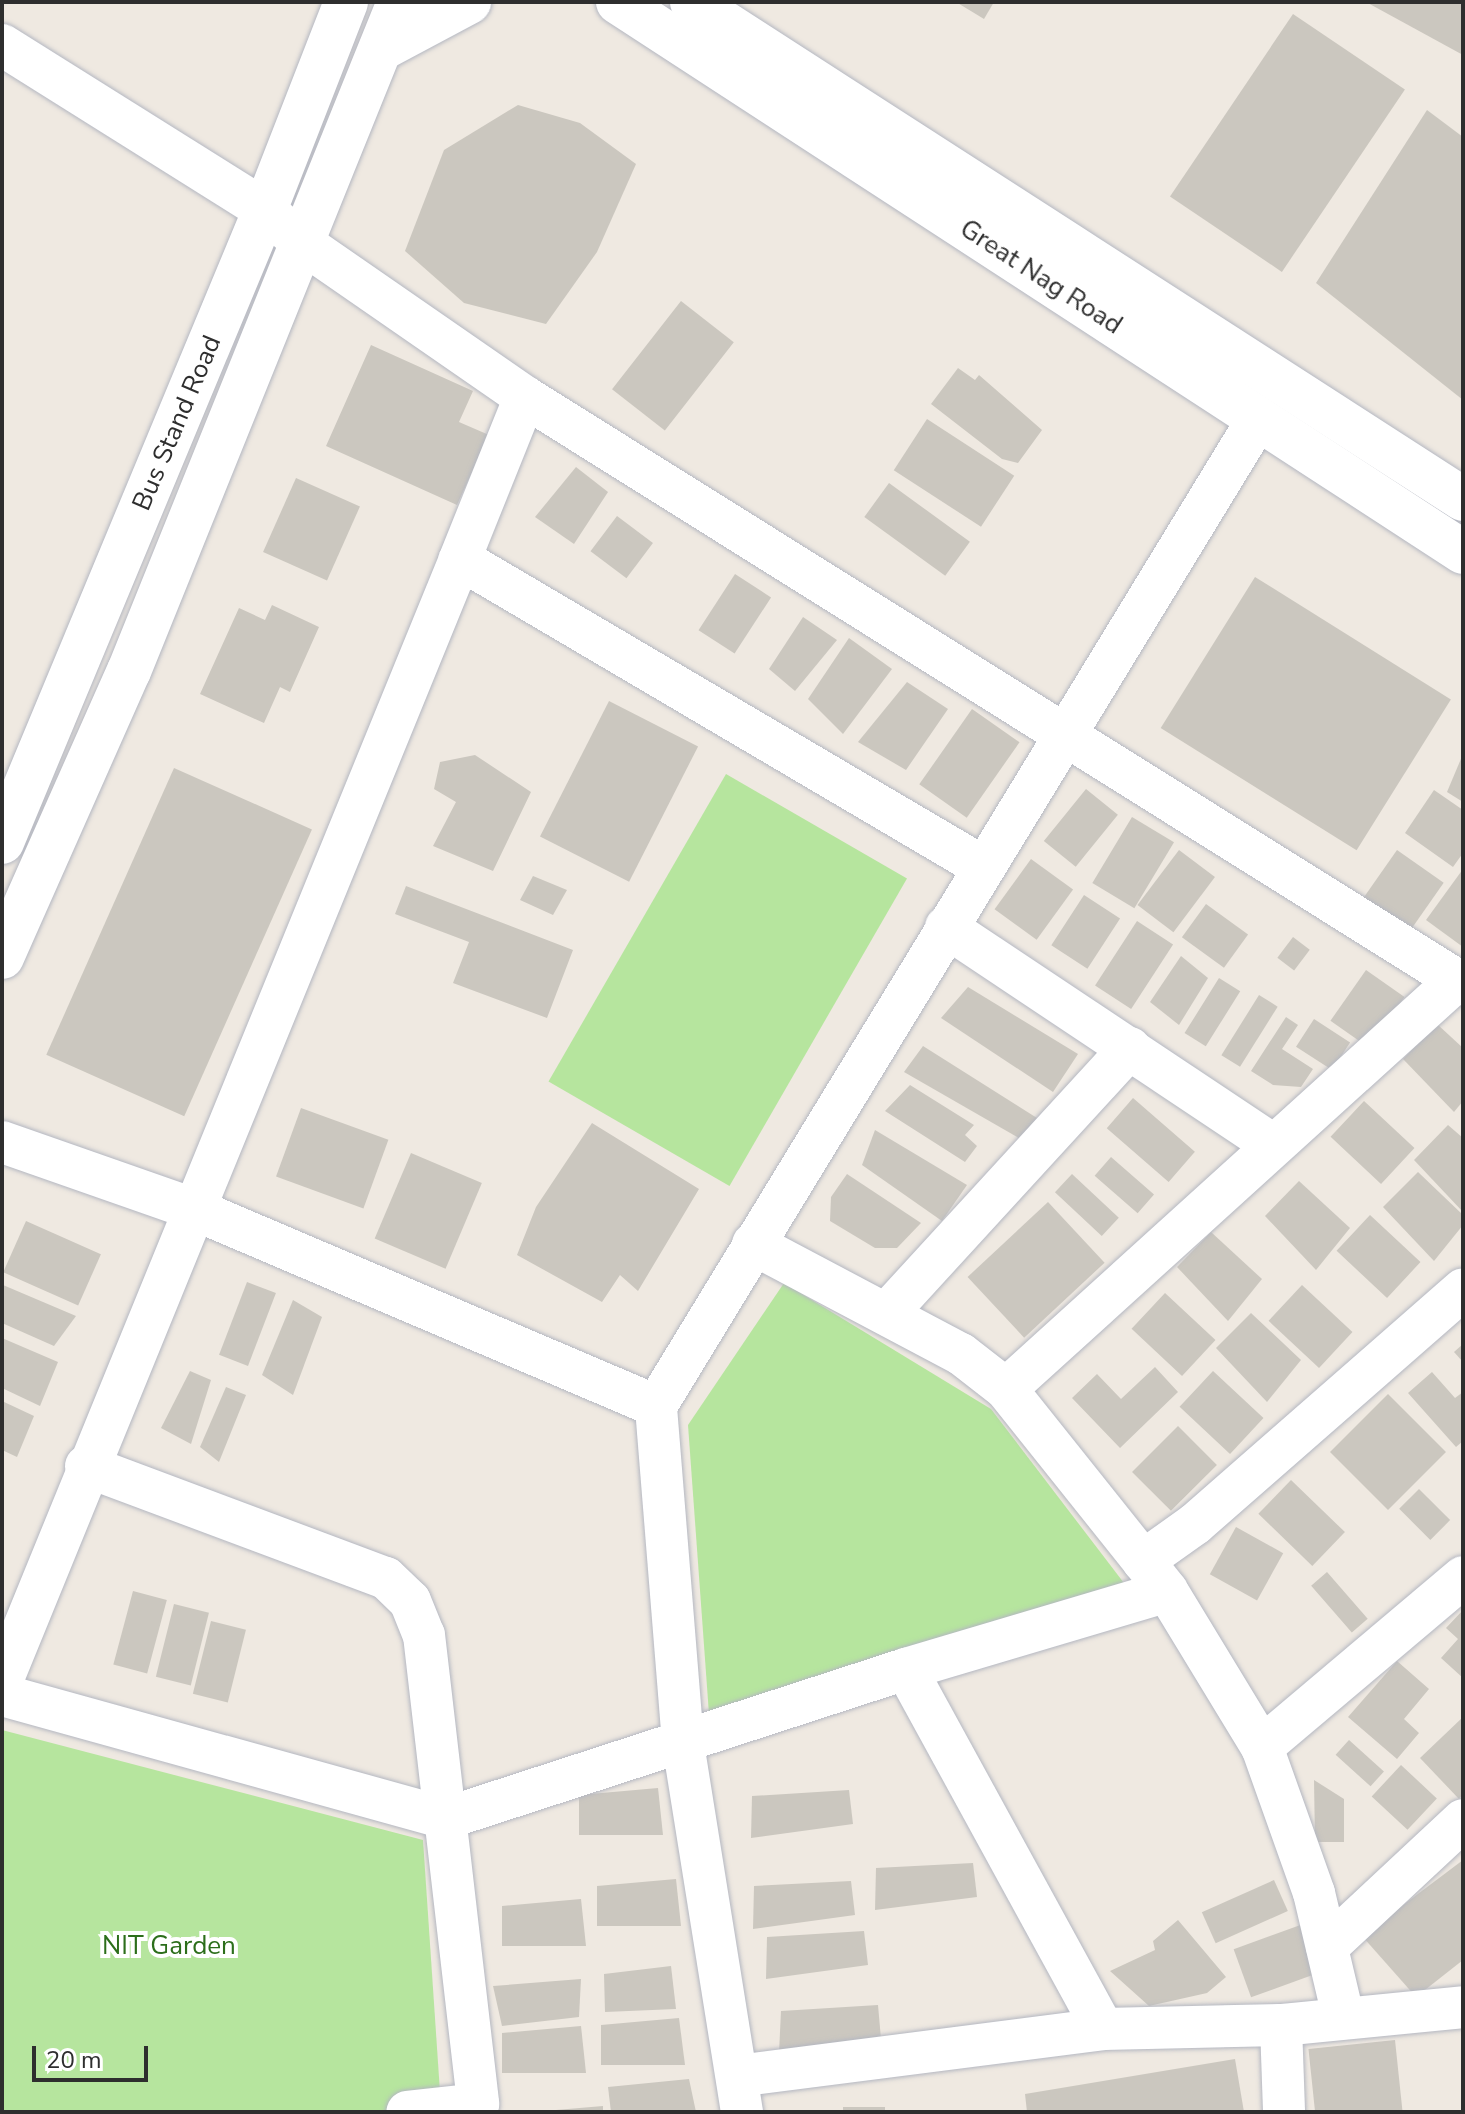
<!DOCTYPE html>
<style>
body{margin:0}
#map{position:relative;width:1465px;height:2114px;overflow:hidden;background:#efe9e1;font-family:"Nunito Sans",sans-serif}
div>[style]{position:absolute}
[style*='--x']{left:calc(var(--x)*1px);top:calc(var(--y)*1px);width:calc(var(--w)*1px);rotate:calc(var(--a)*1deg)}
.green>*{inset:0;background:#b6e59e;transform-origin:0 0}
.building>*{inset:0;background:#cbc7bf;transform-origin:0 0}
.roads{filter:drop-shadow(0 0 2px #b4b7c1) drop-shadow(0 0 2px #b4b7c1)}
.street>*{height:42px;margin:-21px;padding:0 21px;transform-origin:21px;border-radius:21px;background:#fff}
.secondary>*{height:44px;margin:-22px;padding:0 22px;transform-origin:22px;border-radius:22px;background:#fff}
span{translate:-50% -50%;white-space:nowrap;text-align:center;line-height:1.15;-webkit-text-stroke:8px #fff;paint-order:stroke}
.street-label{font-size:26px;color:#2e2e2e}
.park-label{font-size:26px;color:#2c6e1b}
.frame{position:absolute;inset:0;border:4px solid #2e2e2e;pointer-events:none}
.scale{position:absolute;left:32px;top:2046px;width:116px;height:36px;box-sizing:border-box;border:4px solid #2e2e2e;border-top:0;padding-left:10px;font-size:24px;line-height:28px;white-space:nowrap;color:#2e2e2e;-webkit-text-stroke:6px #fff;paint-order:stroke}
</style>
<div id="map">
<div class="green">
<i style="left:726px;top:774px;width:209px;height:355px;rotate:30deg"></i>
<i style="clip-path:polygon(784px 1283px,991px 1409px,1127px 1587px,709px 1714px,688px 1425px)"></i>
<i style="clip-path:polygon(2px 1730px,423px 1840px,441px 2107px,378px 2112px,2px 2112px)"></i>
</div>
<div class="building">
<i style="clip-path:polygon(956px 2px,994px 2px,984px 19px)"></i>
<i style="clip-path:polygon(1366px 2px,1463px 2px,1463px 55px)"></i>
<i style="left:1293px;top:14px;width:135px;height:220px;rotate:34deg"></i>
<i style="clip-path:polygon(518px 105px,580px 123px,636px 164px,597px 252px,546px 324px,464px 303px,405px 251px,444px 150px)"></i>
<i style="clip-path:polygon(1427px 110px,1463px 137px,1463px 400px,1316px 283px)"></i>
<i style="left:681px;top:301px;width:67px;height:112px;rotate:38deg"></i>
<i style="clip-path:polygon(371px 345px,473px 391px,459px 422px,489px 435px,457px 505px,326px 446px)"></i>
<i style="clip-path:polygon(958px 368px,975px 380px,979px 375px,1042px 430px,1018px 463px,1002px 459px,931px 404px)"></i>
<i style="left:927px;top:419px;width:104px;height:61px;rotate:33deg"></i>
<i style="clip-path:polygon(576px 467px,608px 492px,574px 544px,535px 517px)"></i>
<i style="left:296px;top:478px;width:70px;height:81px;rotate:24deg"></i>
<i style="left:889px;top:483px;width:100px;height:42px;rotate:36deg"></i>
<i style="left:617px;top:516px;width:45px;height:44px;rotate:37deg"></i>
<i style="left:735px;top:574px;width:43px;height:67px;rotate:33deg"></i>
<i style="left:1255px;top:577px;width:231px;height:178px;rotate:32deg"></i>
<i style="clip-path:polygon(272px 605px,319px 627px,290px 692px,280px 687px,264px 723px,200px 694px,239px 608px,265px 620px)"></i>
<i style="clip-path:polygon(803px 617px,837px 640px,795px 691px,769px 669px)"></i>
<i style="clip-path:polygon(849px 638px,892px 669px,843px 734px,808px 699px)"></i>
<i style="clip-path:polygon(907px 682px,948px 709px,906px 770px,858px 742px)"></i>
<i style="left:609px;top:701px;width:100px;height:152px;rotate:27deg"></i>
<i style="left:972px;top:709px;width:58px;height:92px;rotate:35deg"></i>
<i style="clip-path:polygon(1463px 754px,1463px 802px,1447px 792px)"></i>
<i style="clip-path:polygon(475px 755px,531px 792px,493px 871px,433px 846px,456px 802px,434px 789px,440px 762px)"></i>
<i style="left:174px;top:768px;width:151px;height:314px;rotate:24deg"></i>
<i style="left:1086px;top:789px;width:41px;height:67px;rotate:39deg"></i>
<i style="clip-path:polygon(1434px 790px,1463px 810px,1463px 853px,1453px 867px,1405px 833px)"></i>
<i style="left:1132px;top:817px;width:49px;height:77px;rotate:31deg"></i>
<i style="left:1179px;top:850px;width:45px;height:69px;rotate:37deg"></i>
<i style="left:1397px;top:850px;width:57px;height:65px;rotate:35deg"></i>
<i style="left:1031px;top:859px;width:52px;height:62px;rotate:36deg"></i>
<i style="clip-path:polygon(1463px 869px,1463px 947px,1426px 920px)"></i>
<i style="clip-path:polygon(533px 876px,567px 890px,553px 915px,520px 900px)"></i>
<i style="clip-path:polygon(406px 886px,573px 950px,547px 1018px,453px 983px,469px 942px,395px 914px)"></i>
<i style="left:1084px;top:895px;width:43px;height:60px;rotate:33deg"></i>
<i style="left:1206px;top:904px;width:52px;height:41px;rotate:36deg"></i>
<i style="left:1137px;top:921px;width:43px;height:77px;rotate:33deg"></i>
<i style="left:1293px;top:937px;width:21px;height:26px;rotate:37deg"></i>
<i style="clip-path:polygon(1181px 956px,1208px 978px,1179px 1025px,1150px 1002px)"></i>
<i style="left:1366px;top:970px;width:47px;height:62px;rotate:35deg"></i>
<i style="left:1219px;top:978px;width:25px;height:65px;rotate:32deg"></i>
<i style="clip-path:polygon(968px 987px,1078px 1054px,1053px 1092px,941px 1018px)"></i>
<i style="left:1259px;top:995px;width:22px;height:71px;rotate:32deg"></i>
<i style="clip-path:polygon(1286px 1017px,1298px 1025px,1282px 1049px,1313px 1069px,1301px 1087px,1273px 1085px,1251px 1071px)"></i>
<i style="left:1314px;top:1019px;width:43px;height:33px;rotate:33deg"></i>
<i style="clip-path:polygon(1437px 1024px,1463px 1048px,1463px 1101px,1454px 1112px,1403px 1059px)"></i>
<i style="clip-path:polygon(923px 1046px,1037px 1118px,1024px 1141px,904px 1072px)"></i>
<i style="clip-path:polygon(910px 1085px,974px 1125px,965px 1135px,977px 1146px,965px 1162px,885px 1111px)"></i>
<i style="left:1133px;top:1098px;width:82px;height:40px;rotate:41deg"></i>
<i style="left:1364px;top:1101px;width:69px;height:49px;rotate:43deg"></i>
<i style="left:301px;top:1108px;width:93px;height:73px;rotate:20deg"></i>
<i style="clip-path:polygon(592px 1123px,699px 1189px,638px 1291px,620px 1275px,602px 1302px,517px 1255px,536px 1207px)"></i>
<i style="clip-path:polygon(1448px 1125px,1463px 1138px,1463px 1212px,1414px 1160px)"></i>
<i style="clip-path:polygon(875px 1130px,967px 1185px,942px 1221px,862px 1165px)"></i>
<i style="left:411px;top:1153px;width:77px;height:93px;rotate:23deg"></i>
<i style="left:1111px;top:1157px;width:57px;height:25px;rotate:41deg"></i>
<i style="clip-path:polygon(1418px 1172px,1463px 1215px,1463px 1225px,1434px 1261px,1383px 1207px)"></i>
<i style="clip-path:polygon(847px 1174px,921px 1223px,897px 1248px,875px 1248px,830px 1221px,831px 1197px)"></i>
<i style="left:1072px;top:1174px;width:64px;height:25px;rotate:43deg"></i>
<i style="clip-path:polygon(1299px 1181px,1350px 1228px,1316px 1270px,1265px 1216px)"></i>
<i style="left:1048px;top:1202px;width:83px;height:110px;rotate:47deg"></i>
<i style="left:1370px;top:1215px;width:69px;height:49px;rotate:43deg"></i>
<i style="left:26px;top:1221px;width:82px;height:56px;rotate:24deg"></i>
<i style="clip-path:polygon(1211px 1232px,1262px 1279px,1228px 1321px,1177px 1267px)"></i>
<i style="left:247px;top:1282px;width:31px;height:78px;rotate:21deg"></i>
<i style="left:1302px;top:1285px;width:69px;height:49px;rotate:43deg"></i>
<i style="clip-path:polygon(2px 1286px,3px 1285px,76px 1316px,54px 1346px,2px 1323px)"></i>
<i style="left:1165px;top:1293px;width:69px;height:49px;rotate:43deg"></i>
<i style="clip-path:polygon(293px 1300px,322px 1317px,293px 1395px,262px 1375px)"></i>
<i style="clip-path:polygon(1251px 1313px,1301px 1360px,1267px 1402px,1216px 1348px)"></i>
<i style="clip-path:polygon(2px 1338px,58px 1362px,40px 1406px,2px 1388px)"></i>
<i style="clip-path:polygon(1463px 1344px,1463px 1362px,1454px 1352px)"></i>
<i style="clip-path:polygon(1155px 1367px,1178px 1392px,1120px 1448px,1072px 1398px,1097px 1374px,1121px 1399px)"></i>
<i style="clip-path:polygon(190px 1371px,211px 1380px,191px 1444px,161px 1428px)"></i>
<i style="left:1213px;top:1371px;width:69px;height:49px;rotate:43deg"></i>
<i style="clip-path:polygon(1432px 1372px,1455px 1398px,1463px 1392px,1463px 1441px,1456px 1447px,1408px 1393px)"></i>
<i style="clip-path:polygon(226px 1387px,246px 1395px,219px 1462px,200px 1447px)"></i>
<i style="left:1388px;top:1394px;width:82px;height:82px;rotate:45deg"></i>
<i style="clip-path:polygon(2px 1401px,34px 1416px,17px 1457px,2px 1450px)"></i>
<i style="left:1178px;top:1426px;width:55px;height:65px;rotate:45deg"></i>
<i style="left:1291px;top:1480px;width:75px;height:47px;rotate:44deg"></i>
<i style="left:1419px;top:1489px;width:44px;height:28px;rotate:45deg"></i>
<i style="left:1236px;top:1527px;width:54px;height:54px;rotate:29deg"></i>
<i style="left:1327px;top:1572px;width:62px;height:21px;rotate:49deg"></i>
<i style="left:133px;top:1591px;width:35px;height:76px;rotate:15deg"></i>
<i style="left:174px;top:1604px;width:36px;height:75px;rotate:14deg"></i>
<i style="clip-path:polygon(1463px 1610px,1463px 1678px,1441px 1658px,1458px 1639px,1446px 1628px)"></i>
<i style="left:211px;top:1621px;width:36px;height:75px;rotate:14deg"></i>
<i style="clip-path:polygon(1397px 1661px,1429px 1689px,1404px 1719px,1419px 1733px,1397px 1759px,1348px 1717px)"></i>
<i style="clip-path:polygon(1463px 1717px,1463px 1794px,1459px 1799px,1420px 1758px)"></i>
<i style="left:1349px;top:1740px;width:47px;height:20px;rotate:42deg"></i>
<i style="left:1401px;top:1765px;width:49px;height:43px;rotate:43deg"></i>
<i style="clip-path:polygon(1314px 1780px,1344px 1799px,1344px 1842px,1315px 1842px)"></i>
<i style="clip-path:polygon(658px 1788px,663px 1835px,579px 1835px,579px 1795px)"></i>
<i style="clip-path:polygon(849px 1790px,853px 1824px,751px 1838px,752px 1796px)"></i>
<i style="clip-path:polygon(1463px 1860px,1463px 1960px,1416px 1997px,1362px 1936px)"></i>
<i style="clip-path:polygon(973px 1863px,977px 1897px,875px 1910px,876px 1868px)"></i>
<i style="clip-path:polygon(676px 1879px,681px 1926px,597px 1926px,597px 1886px)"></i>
<i style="left:1274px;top:1880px;width:34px;height:79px;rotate:66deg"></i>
<i style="clip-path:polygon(851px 1881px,855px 1915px,753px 1929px,754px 1886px)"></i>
<i style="clip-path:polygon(581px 1899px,586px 1946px,502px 1946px,502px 1906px)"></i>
<i style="clip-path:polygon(1178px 1920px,1226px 1977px,1207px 1993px,1149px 2006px,1110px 1971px,1155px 1950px,1153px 1941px)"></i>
<i style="left:1306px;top:1923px;width:51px;height:77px;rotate:70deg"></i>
<i style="clip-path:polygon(864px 1931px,868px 1965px,766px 1979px,767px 1937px)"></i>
<i style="clip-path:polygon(671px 1966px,676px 2009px,605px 2012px,604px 1974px)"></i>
<i style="clip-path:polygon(581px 1979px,579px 2017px,502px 2026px,493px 1986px)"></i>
<i style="clip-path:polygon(878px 2005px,881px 2039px,779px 2053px,781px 2011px)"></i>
<i style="clip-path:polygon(679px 2018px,685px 2065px,601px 2065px,601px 2025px)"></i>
<i style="clip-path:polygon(581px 2026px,586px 2073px,502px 2073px,502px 2033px)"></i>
<i style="left:1395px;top:2040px;width:72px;height:87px;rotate:84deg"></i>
<i style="clip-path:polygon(1235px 2059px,1244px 2112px,1027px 2112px,1025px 2094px)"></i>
<i style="clip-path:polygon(689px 2079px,696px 2112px,611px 2112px,608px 2087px)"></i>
<i style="clip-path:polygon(603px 2106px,603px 2112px,556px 2112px,556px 2110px)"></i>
<i style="left:843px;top:2107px;width:42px;height:5px"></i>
</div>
<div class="roads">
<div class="street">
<i style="--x:2;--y:45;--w:310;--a:32.1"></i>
<i style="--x:265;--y:210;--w:48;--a:41.6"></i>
<i style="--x:301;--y:242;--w:272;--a:34.7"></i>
<i style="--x:525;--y:397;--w:1107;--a:32.04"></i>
<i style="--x:525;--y:397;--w:175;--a:111.9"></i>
<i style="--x:460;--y:559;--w:607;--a:30.49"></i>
<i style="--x:946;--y:927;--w:391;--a:33.7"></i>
<i style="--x:2;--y:1142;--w:206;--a:19.3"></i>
<i style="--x:196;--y:1210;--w:500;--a:23.08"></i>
<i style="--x:753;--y:1244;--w:235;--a:27.9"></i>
<i style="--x:961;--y:1354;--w:57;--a:37.9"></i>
<i style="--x:1006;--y:1389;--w:258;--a:51.4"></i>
<i style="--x:1167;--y:1591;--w:183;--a:58.7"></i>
<i style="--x:1262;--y:1747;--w:155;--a:70.4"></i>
<i style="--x:1314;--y:1893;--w:126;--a:76.7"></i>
<i style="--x:888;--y:1312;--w:358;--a:-47.5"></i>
<i style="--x:1006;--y:1389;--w:609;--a:-42.2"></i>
<i style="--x:86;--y:1466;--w:320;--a:20.5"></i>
<i style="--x:386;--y:1578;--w:33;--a:44"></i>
<i style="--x:410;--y:1601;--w:37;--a:68"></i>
<i style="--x:424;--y:1635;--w:472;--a:83.4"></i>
<i style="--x:478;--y:2104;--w:71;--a:173.6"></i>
<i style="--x:1143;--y:1561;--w:64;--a:-35.4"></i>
<i style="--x:1195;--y:1524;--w:356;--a:-41.2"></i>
<i style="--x:906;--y:1669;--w:410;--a:61.3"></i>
<i style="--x:2;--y:1681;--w:1212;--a:-67.79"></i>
<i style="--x:2;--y:1695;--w:462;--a:15.5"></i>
<i style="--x:447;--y:1818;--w:483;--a:-18"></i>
<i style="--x:906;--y:1669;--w:272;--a:-16.6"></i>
<i style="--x:1262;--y:1747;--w:263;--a:-40.2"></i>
<i style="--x:1327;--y:1947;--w:186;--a:-43"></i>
<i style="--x:1281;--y:2025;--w:87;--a:88"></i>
<i style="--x:737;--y:2076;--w:369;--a:-7.3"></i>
<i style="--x:1103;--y:2029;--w:178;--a:-1.3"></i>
<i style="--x:1281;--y:2025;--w:183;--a:-5.6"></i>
<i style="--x:742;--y:2112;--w:374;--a:-99.1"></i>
<i style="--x:683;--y:1743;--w:338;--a:-94.6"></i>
<i style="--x:656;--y:1406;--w:1156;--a:-58.62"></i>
</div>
<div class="secondary">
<i style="--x:618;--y:2;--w:1008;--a:33.06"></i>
<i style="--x:692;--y:2;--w:917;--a:32.81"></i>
<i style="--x:381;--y:49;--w:100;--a:-28.1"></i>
<i style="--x:2;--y:842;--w:685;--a:-67.41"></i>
<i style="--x:265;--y:210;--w:223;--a:-68.7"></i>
<i style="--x:2;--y:957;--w:313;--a:-66.1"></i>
<i style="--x:129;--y:671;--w:721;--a:-68.02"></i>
</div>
</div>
<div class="street-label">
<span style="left:1041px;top:277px;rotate:33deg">Great Nag Road</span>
<span style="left:177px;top:423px;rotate:-67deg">Bus Stand Road</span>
</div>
<div class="park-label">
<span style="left:169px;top:1946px">NIT Garden</span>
</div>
<div class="frame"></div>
<div class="scale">20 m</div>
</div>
